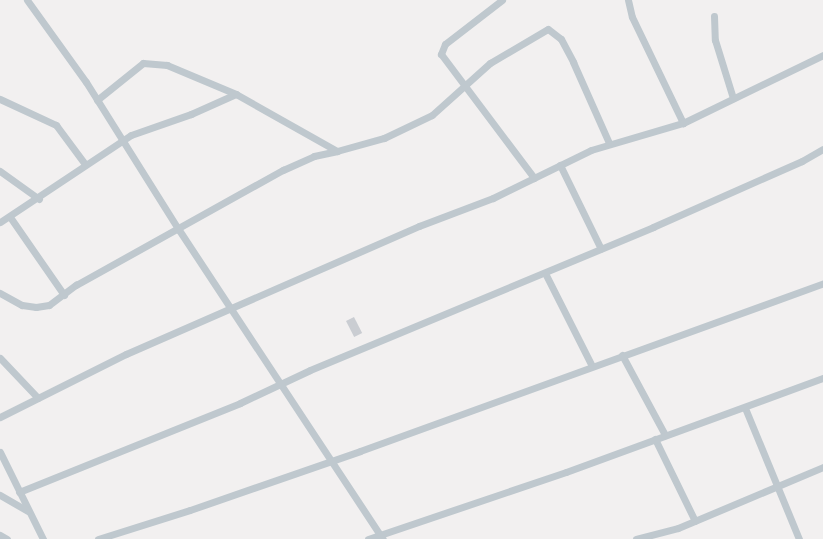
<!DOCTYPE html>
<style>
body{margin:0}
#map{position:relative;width:823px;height:539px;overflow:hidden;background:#f2f0f0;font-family:Lato,sans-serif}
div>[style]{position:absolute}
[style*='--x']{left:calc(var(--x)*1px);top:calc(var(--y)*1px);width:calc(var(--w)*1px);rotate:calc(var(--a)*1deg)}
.building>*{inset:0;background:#cacdd2;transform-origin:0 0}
.street>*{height:7px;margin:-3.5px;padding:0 3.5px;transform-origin:3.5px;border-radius:3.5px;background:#bfc8ce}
span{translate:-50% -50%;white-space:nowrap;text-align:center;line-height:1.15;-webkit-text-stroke:3px #fff;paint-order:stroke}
</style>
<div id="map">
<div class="building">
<i style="left:354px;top:317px;width:18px;height:9px;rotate:63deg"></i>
</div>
<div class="street">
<i style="--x:27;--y:0;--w:101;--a:54.3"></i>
<i style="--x:86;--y:82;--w:175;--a:57.9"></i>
<i style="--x:179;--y:230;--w:370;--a:56.6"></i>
<i style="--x:502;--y:0;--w:72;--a:142.3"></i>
<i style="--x:445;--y:44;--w:11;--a:112"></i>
<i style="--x:441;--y:54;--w:155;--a:53.1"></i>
<i style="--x:628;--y:0;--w:17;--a:77"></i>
<i style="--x:632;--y:17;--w:118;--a:64.3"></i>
<i style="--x:714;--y:16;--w:24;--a:88"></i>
<i style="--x:715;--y:40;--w:61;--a:72.8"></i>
<i style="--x:0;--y:99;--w:62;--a:24.9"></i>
<i style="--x:56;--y:125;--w:49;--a:53.4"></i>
<i style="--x:337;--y:151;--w:49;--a:-15.5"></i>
<i style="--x:384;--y:138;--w:53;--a:-25.6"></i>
<i style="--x:432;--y:115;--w:78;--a:-41.9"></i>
<i style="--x:490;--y:63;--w:67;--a:-30.4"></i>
<i style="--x:548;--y:29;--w:16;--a:38"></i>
<i style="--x:561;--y:39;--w:26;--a:62"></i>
<i style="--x:573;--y:62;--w:89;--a:66"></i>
<i style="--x:560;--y:165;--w:93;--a:64"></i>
<i style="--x:0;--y:171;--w:48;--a:35.7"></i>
<i style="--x:10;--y:217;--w:95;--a:55.3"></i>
<i style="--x:0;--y:222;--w:157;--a:-33.6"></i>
<i style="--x:131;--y:135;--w:64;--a:-19.3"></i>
<i style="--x:191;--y:114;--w:49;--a:-24"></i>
<i style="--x:545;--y:273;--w:104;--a:63.2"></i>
<i style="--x:0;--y:293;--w:25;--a:29"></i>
<i style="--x:22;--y:305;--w:14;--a:8"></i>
<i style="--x:36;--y:307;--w:13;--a:-9"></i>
<i style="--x:49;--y:305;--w:34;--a:-37"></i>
<i style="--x:76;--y:285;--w:237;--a:-29.1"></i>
<i style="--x:283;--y:170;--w:34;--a:-24"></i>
<i style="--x:314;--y:156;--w:24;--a:-12"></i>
<i style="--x:337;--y:151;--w:116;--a:-150.6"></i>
<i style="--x:236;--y:94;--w:75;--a:-157.2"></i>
<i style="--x:167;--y:65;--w:24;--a:-175"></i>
<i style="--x:143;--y:63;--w:59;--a:141.2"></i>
<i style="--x:622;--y:355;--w:91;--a:61.7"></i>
<i style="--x:0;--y:358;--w:55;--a:46.5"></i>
<i style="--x:745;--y:408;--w:142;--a:67.6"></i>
<i style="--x:0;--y:417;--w:141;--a:-26.6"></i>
<i style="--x:126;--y:354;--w:320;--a:-23.6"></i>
<i style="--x:419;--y:226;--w:79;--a:-20.7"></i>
<i style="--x:493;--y:198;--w:109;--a:-26.1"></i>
<i style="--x:591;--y:150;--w:96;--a:-16.4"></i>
<i style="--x:683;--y:123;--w:156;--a:-25.9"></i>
<i style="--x:655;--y:439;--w:91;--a:64"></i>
<i style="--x:0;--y:452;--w:97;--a:63.7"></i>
<i style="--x:19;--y:492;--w:238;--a:-21.9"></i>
<i style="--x:240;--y:403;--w:77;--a:-25.2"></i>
<i style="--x:310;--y:370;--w:372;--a:-22.6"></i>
<i style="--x:653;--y:227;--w:163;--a:-23.9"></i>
<i style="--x:802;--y:161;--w:24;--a:-30"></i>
<i style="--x:0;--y:495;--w:32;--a:30"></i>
<i style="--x:0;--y:535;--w:8;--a:30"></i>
<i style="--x:98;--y:539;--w:96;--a:-17.5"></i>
<i style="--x:190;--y:510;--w:180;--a:-19.1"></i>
<i style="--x:360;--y:451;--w:493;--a:-19.9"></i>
<i style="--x:368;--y:539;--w:209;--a:-18.7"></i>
<i style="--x:566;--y:472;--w:274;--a:-20.1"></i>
<i style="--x:636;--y:539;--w:43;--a:-14.7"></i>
<i style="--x:678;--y:528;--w:157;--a:-22.8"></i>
</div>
</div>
